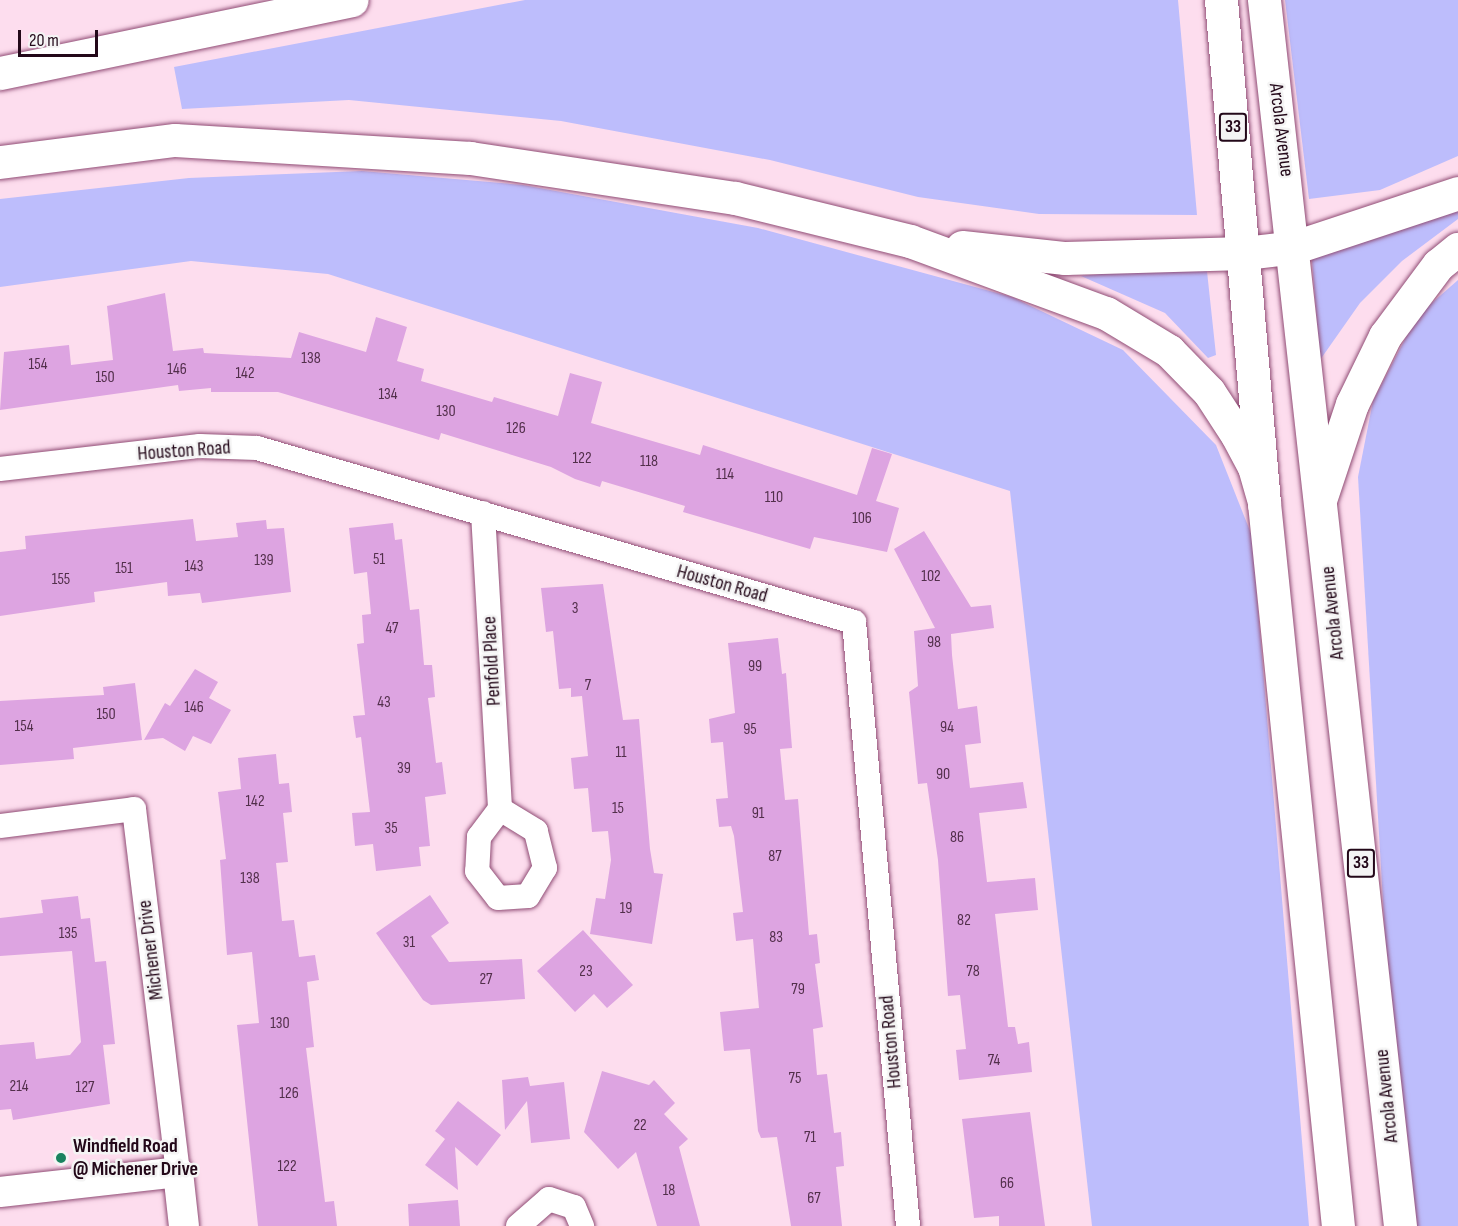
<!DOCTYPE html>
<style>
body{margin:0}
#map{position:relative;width:1458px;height:1226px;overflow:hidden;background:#fdddee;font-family:"Sofia Sans Condensed",sans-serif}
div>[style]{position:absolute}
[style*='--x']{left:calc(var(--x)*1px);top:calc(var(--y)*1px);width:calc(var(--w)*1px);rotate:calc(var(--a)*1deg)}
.green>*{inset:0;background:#bdbdfc}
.building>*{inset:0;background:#dda4e1}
.roads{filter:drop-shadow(0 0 2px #904c75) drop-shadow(0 0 2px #904c75)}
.minor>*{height:24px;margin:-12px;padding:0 12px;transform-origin:12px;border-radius:12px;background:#fff}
.tertiary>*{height:30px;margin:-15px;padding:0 15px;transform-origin:15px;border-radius:15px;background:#fff}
.primary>*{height:33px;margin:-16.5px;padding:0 16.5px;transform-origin:16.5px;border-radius:16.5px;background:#fff}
.motorway>*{height:33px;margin:-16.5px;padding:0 16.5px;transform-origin:16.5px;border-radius:16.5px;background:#fff}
.dots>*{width:16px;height:16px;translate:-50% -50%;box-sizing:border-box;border:3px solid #f4f4f4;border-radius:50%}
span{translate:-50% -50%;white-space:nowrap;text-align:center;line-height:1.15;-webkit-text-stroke:5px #f4f4f4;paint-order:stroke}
.number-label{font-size:16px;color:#522f4b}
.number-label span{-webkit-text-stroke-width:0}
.shield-label span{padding:2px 4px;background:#f4f4f4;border:2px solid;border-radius:4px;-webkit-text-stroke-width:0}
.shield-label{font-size:18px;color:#230819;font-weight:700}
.street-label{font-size:20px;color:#230819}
.poi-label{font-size:20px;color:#230819;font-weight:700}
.left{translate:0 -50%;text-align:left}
.scale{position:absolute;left:18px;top:30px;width:80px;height:27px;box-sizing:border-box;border:3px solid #230819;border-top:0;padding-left:8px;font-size:18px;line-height:21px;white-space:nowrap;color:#230819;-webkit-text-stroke:4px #f4f4f4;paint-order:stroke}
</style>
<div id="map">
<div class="green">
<i style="clip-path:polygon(525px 0,1178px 0,1197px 215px,1039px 214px,918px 197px,770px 160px,561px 121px,349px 100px,182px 109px,174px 67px)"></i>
<i style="clip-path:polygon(1285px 0,1458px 0,1458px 156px,1380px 190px,1309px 199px)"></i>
<i style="clip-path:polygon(362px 171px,523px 185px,758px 228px,1012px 297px,1123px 350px,1216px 445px,1252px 536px,1309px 1226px,1092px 1226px,1010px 491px,328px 274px,191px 261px,0 287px,0 199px,189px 178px)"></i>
<i style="clip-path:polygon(1458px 210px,1458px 219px,1402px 261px,1360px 303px,1320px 360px,1311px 248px)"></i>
<i style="clip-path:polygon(1206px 262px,1216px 355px,1208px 358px,1165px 313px,1081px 276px)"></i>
<i style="clip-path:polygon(1458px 280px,1458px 1226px,1417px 1226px,1385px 936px,1358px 477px,1373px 401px,1417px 316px)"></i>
</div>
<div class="building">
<i style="clip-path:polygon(165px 293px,173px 351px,203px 348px,204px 353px,291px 358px,299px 332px,366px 352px,376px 317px,407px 327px,397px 361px,424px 369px,421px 381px,492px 402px,494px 397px,558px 416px,570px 373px,602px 382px,591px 423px,700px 455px,703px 445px,857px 495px,872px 448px,892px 454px,876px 501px,899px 508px,887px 552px,814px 537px,810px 549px,683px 512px,685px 506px,602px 481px,600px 487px,575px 479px,551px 467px,441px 433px,439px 440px,278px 392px,211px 392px,211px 388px,179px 391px,178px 385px,0 410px,4px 352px,69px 345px,71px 365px,113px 360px,107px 306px)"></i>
<i style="clip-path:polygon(193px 519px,196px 541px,238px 537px,236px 523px,266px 520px,267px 529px,284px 528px,291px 592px,202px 603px,200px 593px,168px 596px,167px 582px,94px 592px,95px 602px,0 616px,0 552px,26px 549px,25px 536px)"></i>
<i style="clip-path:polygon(393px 523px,395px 540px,402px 539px,410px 610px,419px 609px,424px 665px,432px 665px,435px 697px,428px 698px,436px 763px,442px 762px,446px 794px,425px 797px,430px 846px,419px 847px,421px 866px,376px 871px,373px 844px,355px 846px,352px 813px,370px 812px,361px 737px,356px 738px,353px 716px,365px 715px,357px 644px,364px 643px,362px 615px,371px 614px,367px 572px,354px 574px,349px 528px)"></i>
<i style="clip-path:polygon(924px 531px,971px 607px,991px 605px,994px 628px,951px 634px,952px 655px,958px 709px,977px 706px,981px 743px,965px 745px,970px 788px,1023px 782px,1027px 808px,979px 813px,987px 882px,1035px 878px,1038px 910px,995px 914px,1008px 1027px,1015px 1027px,1018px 1044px,1029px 1042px,1032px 1072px,959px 1080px,956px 1050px,966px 1049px,960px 995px,948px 996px,938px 860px,927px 783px,918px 784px,909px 692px,918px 686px,914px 631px,935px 628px,894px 549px)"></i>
<i style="clip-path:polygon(603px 584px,623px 720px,639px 719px,650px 849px,654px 873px,663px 874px,652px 944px,590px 934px,596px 898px,605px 899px,611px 860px,608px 831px,592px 832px,588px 788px,574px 789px,571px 758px,588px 756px,582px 696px,571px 697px,571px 688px,559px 689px,553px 631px,546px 632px,541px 588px)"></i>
<i style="clip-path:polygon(778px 638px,782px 674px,786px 673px,792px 748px,780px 749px,785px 800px,798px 799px,809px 935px,817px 934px,820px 963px,815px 964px,823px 1027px,813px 1029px,817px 1075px,827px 1074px,834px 1133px,841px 1132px,844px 1166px,836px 1167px,842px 1226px,791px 1226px,777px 1137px,761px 1138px,758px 1131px,750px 1049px,724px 1051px,720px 1012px,759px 1008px,753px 939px,736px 941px,733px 913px,743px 912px,734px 836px,731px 826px,719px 827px,716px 799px,728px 798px,723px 742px,711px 743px,709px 719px,735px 713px,728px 643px)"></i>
<i style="clip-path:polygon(195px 669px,218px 682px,209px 698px,231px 710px,211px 744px,193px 736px,185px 751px,163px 738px,144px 740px,165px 703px,170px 706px)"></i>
<i style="clip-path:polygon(135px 683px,142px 740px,73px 748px,74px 759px,0 765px,0 701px,104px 695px,103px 687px)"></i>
<i style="clip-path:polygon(276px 754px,279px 784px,289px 783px,292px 812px,283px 813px,288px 862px,276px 863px,282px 921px,294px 920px,299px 957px,315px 955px,319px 980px,307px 982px,314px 1047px,306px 1048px,325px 1202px,334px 1201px,337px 1226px,258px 1226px,237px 1025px,259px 1023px,252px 952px,227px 955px,220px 860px,226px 859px,218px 792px,241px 789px,238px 758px)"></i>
<i style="clip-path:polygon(430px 895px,449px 923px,431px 936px,449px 962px,522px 959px,525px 999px,431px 1005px,423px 1000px,376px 933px)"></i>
<i style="clip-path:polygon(78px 896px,81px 919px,90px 918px,95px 962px,106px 961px,115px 1044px,103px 1045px,110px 1104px,13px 1120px,11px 1109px,0 1110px,0 1045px,34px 1042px,36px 1059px,70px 1055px,81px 1042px,72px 951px,0 956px,0 918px,43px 913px,41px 900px)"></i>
<i style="clip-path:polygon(583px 930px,633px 985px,607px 1008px,594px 994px,575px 1012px,537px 971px)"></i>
<i style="clip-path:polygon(602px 1071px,649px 1085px,654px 1080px,675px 1103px,664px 1114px,688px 1139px,679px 1147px,700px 1226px,657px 1226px,636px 1152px,618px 1169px,584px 1132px)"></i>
<i style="clip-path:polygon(528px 1077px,530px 1086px,564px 1082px,570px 1139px,531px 1143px,527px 1101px,505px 1130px,502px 1080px)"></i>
<i style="clip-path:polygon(458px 1101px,501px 1135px,477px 1166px,455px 1147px,458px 1190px,425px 1165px,445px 1139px,435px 1131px)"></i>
<i style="clip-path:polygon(1030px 1112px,1045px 1226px,999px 1226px,999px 1216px,974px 1218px,962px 1119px)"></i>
<i style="clip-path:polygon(458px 1200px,460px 1226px,409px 1226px,408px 1204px)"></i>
</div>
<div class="roads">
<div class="minor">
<i style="--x:0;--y:469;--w:201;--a:-6.6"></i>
<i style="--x:200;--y:446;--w:57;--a:2"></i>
<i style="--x:257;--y:448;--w:622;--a:16.25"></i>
<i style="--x:854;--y:622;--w:606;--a:84.89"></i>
<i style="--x:483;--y:513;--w:296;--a:86.7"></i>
<i style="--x:500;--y:809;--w:35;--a:127"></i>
<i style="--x:479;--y:837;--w:34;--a:93"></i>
<i style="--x:477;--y:871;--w:34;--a:52"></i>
<i style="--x:498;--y:898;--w:30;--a:-4"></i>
<i style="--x:528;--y:896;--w:33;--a:-59"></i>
<i style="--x:545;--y:868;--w:38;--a:-104"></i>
<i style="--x:536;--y:831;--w:42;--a:-148.6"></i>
<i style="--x:0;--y:826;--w:135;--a:-7.2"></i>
<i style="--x:134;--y:809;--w:366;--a:83.1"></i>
<i style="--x:518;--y:1226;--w:41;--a:-41.1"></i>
<i style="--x:549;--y:1199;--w:26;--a:18"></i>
<i style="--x:574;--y:1207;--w:21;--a:67"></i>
</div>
<div class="tertiary">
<i style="--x:0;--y:1192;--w:179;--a:-6.4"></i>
<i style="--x:178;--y:1172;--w:54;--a:83.7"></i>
</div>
<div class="primary">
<i style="--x:1221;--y:0;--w:505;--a:85.11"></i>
<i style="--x:1264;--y:503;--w:727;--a:84.16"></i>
<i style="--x:1264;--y:0;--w:1234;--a:83.67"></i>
</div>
<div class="motorway">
<i style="--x:0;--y:73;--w:359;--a:-11.7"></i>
<i style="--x:0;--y:162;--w:176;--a:-7.2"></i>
<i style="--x:175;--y:140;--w:296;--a:3.5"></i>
<i style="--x:470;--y:158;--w:268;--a:8.6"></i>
<i style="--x:735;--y:198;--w:180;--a:13.8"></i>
<i style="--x:910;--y:241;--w:209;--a:20.2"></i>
<i style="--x:1106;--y:313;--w:74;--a:31.1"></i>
<i style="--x:1169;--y:351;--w:57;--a:45.7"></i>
<i style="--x:1209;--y:392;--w:51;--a:56.9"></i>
<i style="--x:1237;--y:435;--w:36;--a:62"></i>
<i style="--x:1254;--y:467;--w:37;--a:74"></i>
<i style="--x:962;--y:247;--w:104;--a:6.1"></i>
<i style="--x:1065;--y:258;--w:180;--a:-1.6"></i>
<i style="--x:1245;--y:253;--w:50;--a:-6.8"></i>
<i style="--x:1295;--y:247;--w:172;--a:-18.3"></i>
<i style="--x:1320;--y:500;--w:101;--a:-71.6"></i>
<i style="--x:1352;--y:404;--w:76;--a:-64.1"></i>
<i style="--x:1385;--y:336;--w:89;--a:-53.3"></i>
<i style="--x:1438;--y:265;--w:26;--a:-39"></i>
</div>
</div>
<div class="dots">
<i style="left:61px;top:1158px;background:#19835f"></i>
</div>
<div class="number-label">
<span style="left:311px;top:359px">138</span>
<span style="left:38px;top:365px">154</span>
<span style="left:177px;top:370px">146</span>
<span style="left:245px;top:374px">142</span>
<span style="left:105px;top:378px">150</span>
<span style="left:388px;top:395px">134</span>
<span style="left:446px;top:412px">130</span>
<span style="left:516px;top:429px">126</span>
<span style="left:582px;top:459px">122</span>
<span style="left:649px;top:462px">118</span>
<span style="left:725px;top:475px">114</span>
<span style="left:774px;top:498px">110</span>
<span style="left:862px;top:519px">106</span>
<span style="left:379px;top:560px">51</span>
<span style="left:264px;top:561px">139</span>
<span style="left:194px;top:567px">143</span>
<span style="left:124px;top:569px">151</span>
<span style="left:931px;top:577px">102</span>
<span style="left:61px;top:580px">155</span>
<span style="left:575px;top:609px">3</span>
<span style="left:392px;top:629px">47</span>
<span style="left:934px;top:643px">98</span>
<span style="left:755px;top:667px">99</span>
<span style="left:588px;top:686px">7</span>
<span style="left:384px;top:703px">43</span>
<span style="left:194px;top:708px">146</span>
<span style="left:106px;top:715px">150</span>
<span style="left:24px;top:727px">154</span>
<span style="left:947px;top:728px">94</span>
<span style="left:750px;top:730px">95</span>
<span style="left:621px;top:753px">11</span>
<span style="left:404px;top:769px">39</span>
<span style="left:943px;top:775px">90</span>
<span style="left:255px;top:802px">142</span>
<span style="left:618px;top:809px">15</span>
<span style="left:758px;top:814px">91</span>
<span style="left:391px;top:829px">35</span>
<span style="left:957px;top:838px">86</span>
<span style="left:775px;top:857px">87</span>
<span style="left:250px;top:879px">138</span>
<span style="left:626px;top:909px">19</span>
<span style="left:964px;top:921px">82</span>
<span style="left:68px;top:934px">135</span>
<span style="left:776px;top:938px">83</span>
<span style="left:409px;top:943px">31</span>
<span style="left:586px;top:972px">23</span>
<span style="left:973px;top:972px">78</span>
<span style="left:486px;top:980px">27</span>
<span style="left:798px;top:990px">79</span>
<span style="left:280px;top:1024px">130</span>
<span style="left:994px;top:1061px">74</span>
<span style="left:795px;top:1079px">75</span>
<span style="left:19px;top:1087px">214</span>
<span style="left:85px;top:1088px">127</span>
<span style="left:289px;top:1094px">126</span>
<span style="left:640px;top:1126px">22</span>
<span style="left:810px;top:1138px">71</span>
<span style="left:287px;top:1167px">122</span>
<span style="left:1007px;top:1184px">66</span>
<span style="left:669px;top:1191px">18</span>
<span style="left:814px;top:1199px">67</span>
</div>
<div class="shield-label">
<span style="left:1233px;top:127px">33</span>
<span style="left:1361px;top:863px">33</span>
</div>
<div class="street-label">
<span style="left:1281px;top:130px;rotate:83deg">Arcola Avenue</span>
<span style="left:184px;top:451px;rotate:-4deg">Houston Road</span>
<span style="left:722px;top:584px;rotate:16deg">Houston Road</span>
<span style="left:1333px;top:613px;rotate:-96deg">Arcola Avenue</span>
<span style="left:492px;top:661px;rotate:-93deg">Penfold Place</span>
<span style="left:151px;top:950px;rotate:-97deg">Michener Drive</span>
<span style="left:891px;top:1042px;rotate:-95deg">Houston Road</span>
<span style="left:1387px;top:1096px;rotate:-96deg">Arcola Avenue</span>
</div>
<div class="poi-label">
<span class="left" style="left:73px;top:1158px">Windfield Road<br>@ Michener Drive</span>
</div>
<div class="scale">20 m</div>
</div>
